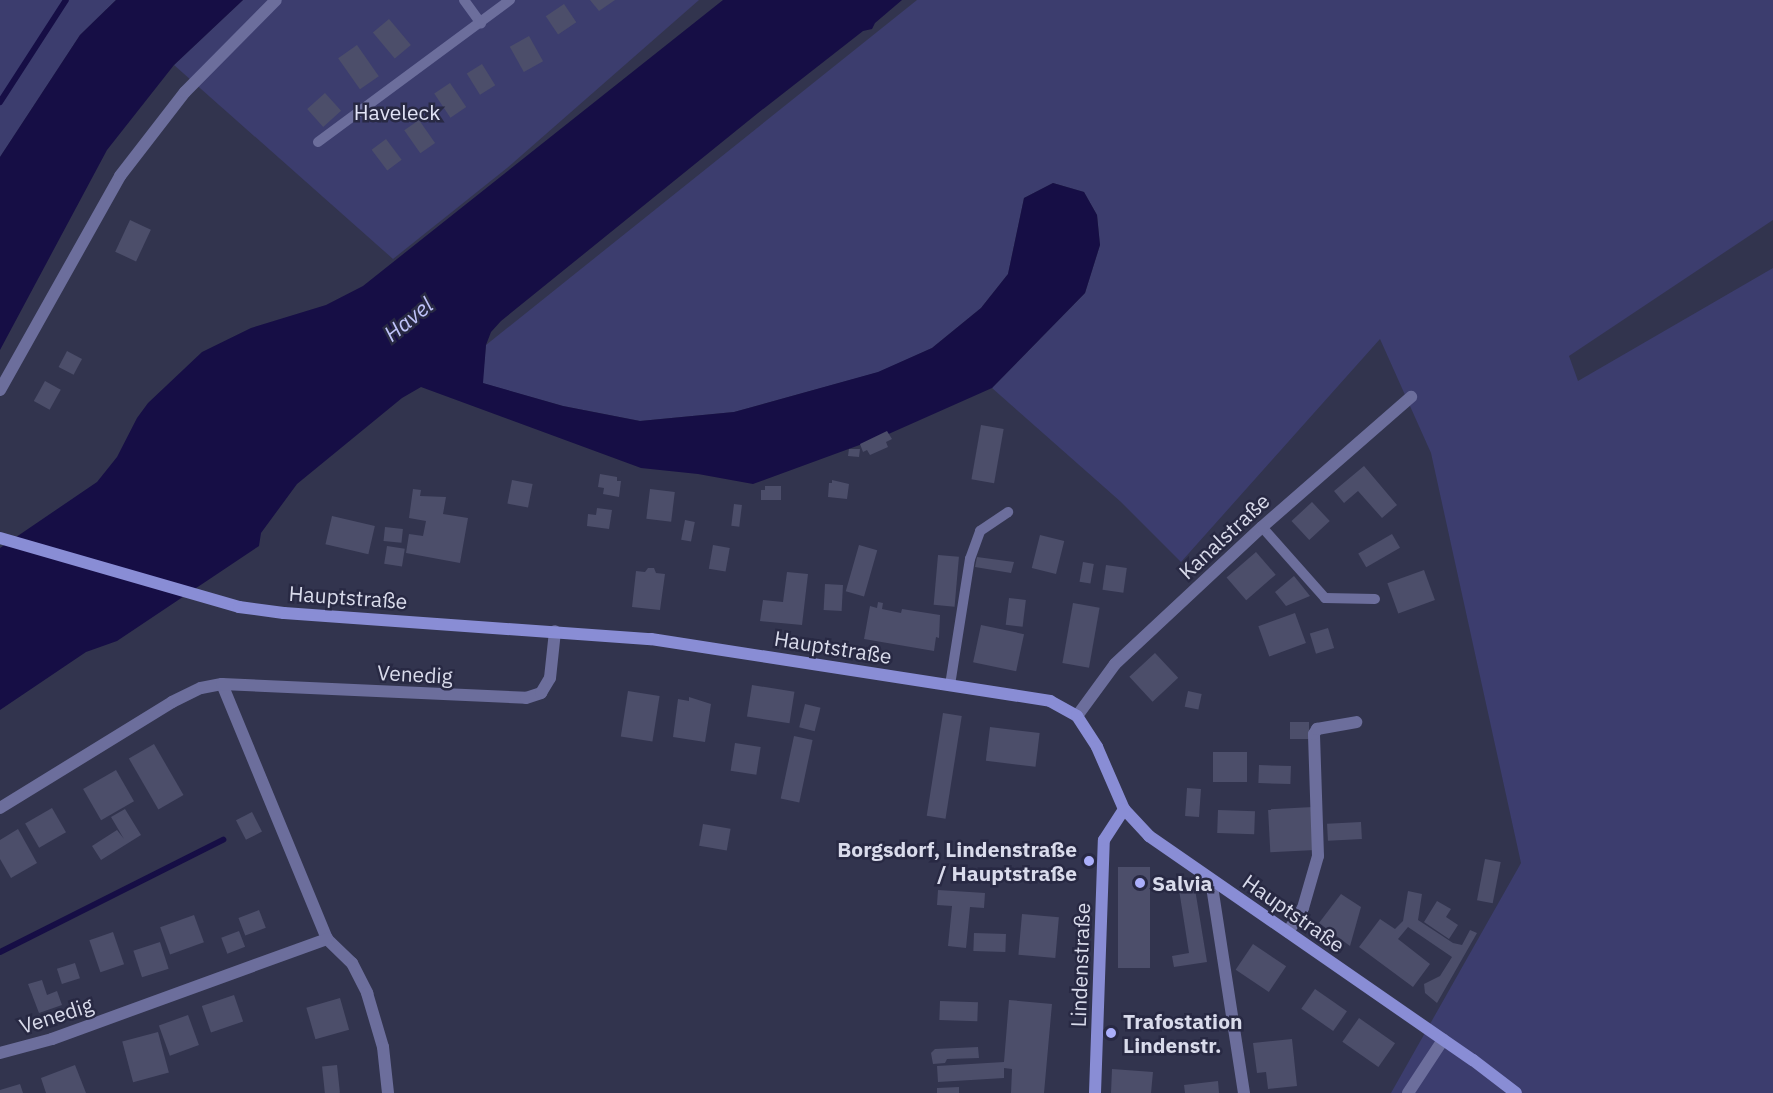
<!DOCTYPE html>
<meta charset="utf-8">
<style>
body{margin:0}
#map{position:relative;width:1773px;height:1093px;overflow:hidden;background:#32344e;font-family:"IBM Plex Sans",sans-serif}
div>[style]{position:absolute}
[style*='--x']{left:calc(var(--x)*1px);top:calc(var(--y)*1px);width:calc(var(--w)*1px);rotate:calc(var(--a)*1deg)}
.green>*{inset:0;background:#3c3d6e}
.water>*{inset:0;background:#160e45}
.stream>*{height:6px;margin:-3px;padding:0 3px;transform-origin:3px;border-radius:3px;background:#160e45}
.building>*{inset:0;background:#4c4e6a;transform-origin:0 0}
.lane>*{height:10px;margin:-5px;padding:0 5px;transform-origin:5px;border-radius:5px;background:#6c6e9c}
.street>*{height:12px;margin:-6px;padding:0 6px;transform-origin:6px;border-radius:6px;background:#6c6e9c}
.secondary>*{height:12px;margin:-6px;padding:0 6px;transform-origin:6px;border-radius:6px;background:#898dd5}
.dots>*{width:16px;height:16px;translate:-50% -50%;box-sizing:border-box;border:3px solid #282943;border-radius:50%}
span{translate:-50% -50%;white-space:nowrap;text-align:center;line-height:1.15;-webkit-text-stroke:5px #282943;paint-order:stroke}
.park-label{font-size:21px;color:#e1e3f6}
.street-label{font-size:21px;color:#d9dbeb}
.poi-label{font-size:21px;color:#d9dbeb;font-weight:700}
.right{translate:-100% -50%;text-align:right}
.left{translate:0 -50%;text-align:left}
.water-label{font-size:22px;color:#bfc3f9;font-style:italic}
</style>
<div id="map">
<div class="green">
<i style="clip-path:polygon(0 0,116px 0,80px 35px,0 157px)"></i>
<i style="clip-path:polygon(243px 0,699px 0,507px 168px,393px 259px,174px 65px)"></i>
<i style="clip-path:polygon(917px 0,1773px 0,1773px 220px,1569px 356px,1578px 381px,1773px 268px,1773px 1093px,1391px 1093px,1521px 863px,1431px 453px,1380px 339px,1181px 562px,1121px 502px,992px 388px,1085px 293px,1100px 245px,1097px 215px,1084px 192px,1053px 183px,1024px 198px,1008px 274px,981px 308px,932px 348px,879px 372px,734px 412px,640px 421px,563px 406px,482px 383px,486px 345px)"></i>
</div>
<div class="water">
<i style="clip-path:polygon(116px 0,243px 0,174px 65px,107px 150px,0 350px,0 157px,80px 35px)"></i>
<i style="clip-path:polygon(723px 0,902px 0,875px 23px,872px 29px,863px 31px,758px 113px,501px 321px,491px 332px,486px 345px,483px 383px,563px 406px,640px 421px,734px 412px,878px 372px,932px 348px,981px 308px,1008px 274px,1024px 198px,1053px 183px,1084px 192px,1097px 215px,1100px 245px,1085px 293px,992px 388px,884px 436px,753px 484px,698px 474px,641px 468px,421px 387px,402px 398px,297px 484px,261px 533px,259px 546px,117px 641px,86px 652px,0 710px,0 548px,97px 482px,117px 457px,137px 418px,148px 403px,202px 352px,251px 328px,326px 305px,363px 286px)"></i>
</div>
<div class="stream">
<i style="--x:0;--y:102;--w:121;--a:-57.1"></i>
<i style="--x:0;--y:952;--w:250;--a:-26.7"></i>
</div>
<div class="building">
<i style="clip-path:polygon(590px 0,615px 0,599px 11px)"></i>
<i style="left:564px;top:4px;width:22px;height:22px;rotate:56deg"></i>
<i style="left:389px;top:19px;width:34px;height:21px;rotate:50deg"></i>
<i style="left:529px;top:36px;width:29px;height:22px;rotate:61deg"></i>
<i style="left:357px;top:45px;width:38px;height:23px;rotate:55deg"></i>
<i style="left:482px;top:64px;width:25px;height:18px;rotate:58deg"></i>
<i style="left:450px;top:83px;width:29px;height:19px;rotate:56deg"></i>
<i style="left:325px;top:93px;width:24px;height:24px;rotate:48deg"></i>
<i style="left:419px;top:120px;width:28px;height:18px;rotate:55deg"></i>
<i style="left:386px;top:139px;width:26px;height:18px;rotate:53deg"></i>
<i style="left:130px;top:220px;width:23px;height:35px;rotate:25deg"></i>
<i style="left:67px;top:351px;width:17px;height:18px;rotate:28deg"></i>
<i style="left:45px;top:381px;width:18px;height:23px;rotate:29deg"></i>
<i style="left:981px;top:425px;width:23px;height:55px;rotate:10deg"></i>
<i style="clip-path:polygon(887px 431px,892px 439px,886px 442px,888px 447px,870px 455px,867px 450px,863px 452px,860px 444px)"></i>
<i style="clip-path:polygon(849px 449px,860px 449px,859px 457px,848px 456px)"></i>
<i style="clip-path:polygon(1364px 466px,1397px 505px,1382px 518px,1358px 491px,1344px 503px,1334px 491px)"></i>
<i style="clip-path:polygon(600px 474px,617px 477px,617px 481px,621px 481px,619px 497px,603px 494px,604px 488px,598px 487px)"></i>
<i style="left:512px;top:480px;width:21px;height:24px;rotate:11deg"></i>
<i style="clip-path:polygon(832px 480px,849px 484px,847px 499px,828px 497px,829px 483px,832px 483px)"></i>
<i style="clip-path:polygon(765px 486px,781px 486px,781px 500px,761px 500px,761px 490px,765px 490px)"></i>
<i style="clip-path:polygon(413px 489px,421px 490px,420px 496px,446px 497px,443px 514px,468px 518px,460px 563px,406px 553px,409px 534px,423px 536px,426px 521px,409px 518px)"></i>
<i style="left:650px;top:489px;width:25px;height:30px;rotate:7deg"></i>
<i style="left:1312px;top:502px;width:26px;height:28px;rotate:47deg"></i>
<i style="left:734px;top:504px;width:8px;height:22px;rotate:7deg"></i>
<i style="clip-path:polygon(597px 508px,612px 510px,609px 529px,587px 526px,588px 514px,596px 515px)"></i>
<i style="left:332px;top:516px;width:44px;height:29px;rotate:13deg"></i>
<i style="left:685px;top:520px;width:10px;height:20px;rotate:11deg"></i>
<i style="left:385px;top:527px;width:18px;height:14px;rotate:6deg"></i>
<i style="left:1392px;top:534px;width:16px;height:39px;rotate:60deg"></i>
<i style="left:1040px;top:535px;width:25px;height:34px;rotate:14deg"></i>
<i style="left:713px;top:545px;width:17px;height:24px;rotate:10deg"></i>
<i style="left:859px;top:545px;width:19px;height:48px;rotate:16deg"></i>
<i style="left:387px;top:546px;width:18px;height:18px;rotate:9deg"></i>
<i style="left:1256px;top:552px;width:30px;height:39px;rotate:49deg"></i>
<i style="left:938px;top:555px;width:21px;height:50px;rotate:5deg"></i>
<i style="clip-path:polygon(977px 557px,1014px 562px,1011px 573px,975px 567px)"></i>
<i style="left:1083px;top:562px;width:11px;height:20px;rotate:10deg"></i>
<i style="left:1106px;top:565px;width:21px;height:25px;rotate:8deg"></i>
<i style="clip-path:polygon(648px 568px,654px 568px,656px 573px,665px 574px,660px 610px,632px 607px,636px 571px,645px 572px)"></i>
<i style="left:1424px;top:570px;width:32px;height:39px;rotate:70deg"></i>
<i style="clip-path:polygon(787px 572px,808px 574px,802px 625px,760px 621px,763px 600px,783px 602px)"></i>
<i style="clip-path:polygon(1294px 576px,1310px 596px,1286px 606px,1275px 592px)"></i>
<i style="left:825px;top:584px;width:18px;height:26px;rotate:3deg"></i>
<i style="left:1009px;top:598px;width:17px;height:27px;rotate:7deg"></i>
<i style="clip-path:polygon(878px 602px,883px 603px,882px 609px,901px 613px,902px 609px,940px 615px,939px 638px,936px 637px,934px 651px,864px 639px,870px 606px,877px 608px)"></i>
<i style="left:1073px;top:603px;width:27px;height:61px;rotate:10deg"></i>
<i style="left:1295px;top:613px;width:32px;height:39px;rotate:70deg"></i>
<i style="left:981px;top:625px;width:44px;height:38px;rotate:12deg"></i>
<i style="left:1328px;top:628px;width:21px;height:19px;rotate:73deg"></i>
<i style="left:1155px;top:653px;width:34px;height:35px;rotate:47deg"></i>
<i style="left:752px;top:685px;width:43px;height:32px;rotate:9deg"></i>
<i style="left:628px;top:691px;width:32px;height:46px;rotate:9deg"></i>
<i style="left:1188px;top:691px;width:14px;height:16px;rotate:12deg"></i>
<i style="clip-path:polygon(689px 697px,711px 704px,705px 742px,673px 737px,678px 699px,689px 701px)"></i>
<i style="left:805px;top:704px;width:16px;height:24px;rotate:14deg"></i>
<i style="left:943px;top:713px;width:19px;height:104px;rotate:9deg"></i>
<i style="left:1290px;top:722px;width:19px;height:17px"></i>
<i style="left:990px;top:727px;width:50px;height:34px;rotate:7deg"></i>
<i style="left:794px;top:736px;width:19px;height:64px;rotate:12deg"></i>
<i style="left:735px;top:743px;width:26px;height:28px;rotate:9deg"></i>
<i style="left:154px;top:744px;width:59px;height:29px;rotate:60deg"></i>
<i style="left:1213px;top:752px;width:34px;height:30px"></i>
<i style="left:1259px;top:765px;width:32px;height:18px;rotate:2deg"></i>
<i style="left:116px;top:770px;width:36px;height:38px;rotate:60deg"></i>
<i style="left:1187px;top:788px;width:14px;height:28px;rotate:4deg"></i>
<i style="left:1313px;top:807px;width:43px;height:45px;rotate:87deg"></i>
<i style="left:52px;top:808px;width:28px;height:31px;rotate:60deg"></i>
<i style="clip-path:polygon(125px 809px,141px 835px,101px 860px,92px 846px,117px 830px,124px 839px,111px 817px)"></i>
<i style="left:1218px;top:810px;width:37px;height:23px;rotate:2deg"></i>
<i style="left:252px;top:812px;width:22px;height:18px;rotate:63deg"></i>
<i style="left:1361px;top:822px;width:17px;height:34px;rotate:87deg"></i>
<i style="left:703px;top:824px;width:28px;height:22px;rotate:10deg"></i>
<i style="clip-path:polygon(18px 829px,37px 863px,11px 878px,0 859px,0 840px)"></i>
<i style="left:1485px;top:859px;width:16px;height:42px;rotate:11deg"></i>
<i style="left:1118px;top:867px;width:32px;height:101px"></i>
<i style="clip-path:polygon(1177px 877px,1195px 889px,1207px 962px,1174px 967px,1172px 956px,1189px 953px)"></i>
<i style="clip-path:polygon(938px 890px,985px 893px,984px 908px,970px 907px,966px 948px,948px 946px,952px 906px,937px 905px)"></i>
<i style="clip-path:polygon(1408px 891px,1422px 894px,1418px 920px,1453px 943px,1462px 945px,1470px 930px,1477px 933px,1437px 1003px,1425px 993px,1424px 984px,1440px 976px,1452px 957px,1408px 927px,1398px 939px,1430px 964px,1413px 987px,1359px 947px,1380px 919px,1395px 929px,1403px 921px)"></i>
<i style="clip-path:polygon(1341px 894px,1361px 907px,1350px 946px,1319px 923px)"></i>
<i style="clip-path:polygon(1437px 901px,1451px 909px,1446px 917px,1458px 925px,1449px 939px,1424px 922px)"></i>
<i style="left:259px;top:910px;width:19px;height:22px;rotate:69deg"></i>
<i style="left:1022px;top:914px;width:37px;height:41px;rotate:5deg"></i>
<i style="left:194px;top:915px;width:29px;height:36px;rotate:70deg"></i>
<i style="left:239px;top:931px;width:17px;height:19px;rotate:69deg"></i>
<i style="left:113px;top:932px;width:34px;height:25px;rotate:71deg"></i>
<i style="left:974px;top:933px;width:32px;height:18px;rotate:2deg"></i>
<i style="left:160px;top:942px;width:28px;height:28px;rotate:72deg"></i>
<i style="left:1253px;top:944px;width:40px;height:31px;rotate:34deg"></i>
<i style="left:75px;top:963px;width:16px;height:19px;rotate:72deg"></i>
<i style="clip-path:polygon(42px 980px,47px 995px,57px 991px,62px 1005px,39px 1013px,28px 984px)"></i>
<i style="left:1315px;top:989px;width:39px;height:24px;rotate:35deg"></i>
<i style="left:234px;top:995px;width:28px;height:34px;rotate:71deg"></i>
<i style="left:340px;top:998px;width:33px;height:35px;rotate:74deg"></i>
<i style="clip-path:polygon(1009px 1000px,1052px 1004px,1044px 1093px,1011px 1093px,1012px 1069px,1004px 1068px,1004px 1078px,938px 1082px,937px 1066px,1004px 1062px)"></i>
<i style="left:940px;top:1001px;width:38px;height:19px;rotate:2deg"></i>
<i style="left:188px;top:1015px;width:32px;height:31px;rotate:70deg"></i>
<i style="left:1359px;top:1018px;width:44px;height:29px;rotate:35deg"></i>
<i style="left:1108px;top:1027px;width:7px;height:10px;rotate:8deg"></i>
<i style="left:158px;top:1032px;width:42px;height:37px;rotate:75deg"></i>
<i style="clip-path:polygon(1292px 1039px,1297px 1086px,1268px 1089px,1266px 1072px,1257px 1073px,1253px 1043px)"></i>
<i style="clip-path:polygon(978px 1047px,979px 1058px,947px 1059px,945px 1063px,933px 1064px,931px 1053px,935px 1049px)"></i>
<i style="clip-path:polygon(75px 1065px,86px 1093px,46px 1093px,41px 1078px)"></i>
<i style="left:337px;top:1065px;width:28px;height:15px;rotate:84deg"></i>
<i style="clip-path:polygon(1112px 1069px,1153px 1072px,1151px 1093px,1111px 1093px)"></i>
<i style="clip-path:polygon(1218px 1081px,1219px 1093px,1185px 1093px,1184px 1085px)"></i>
<i style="clip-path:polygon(20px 1084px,23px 1093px,0 1093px,0 1090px)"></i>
<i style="clip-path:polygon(959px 1087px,959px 1093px,937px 1093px,937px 1088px)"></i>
</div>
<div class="lane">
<i style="--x:464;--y:0;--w:29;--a:54"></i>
<i style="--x:318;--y:142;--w:239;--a:-36.5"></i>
<i style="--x:1262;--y:527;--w:95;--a:48.4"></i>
<i style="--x:1325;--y:598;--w:50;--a:1.1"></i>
<i style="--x:950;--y:685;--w:128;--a:-81"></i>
<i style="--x:970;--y:559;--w:30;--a:-70"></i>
<i style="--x:980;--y:531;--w:34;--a:-34"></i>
</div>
<div class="street">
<i style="--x:0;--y:390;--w:245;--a:-60.7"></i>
<i style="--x:120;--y:176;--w:106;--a:-52.3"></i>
<i style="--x:185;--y:92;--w:129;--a:-45.3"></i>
<i style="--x:222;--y:684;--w:276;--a:67.6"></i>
<i style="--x:327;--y:939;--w:35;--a:44"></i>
<i style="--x:352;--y:963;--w:34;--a:63"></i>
<i style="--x:367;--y:993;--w:56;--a:73.5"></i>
<i style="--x:383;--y:1047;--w:46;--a:83.8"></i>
<i style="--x:1077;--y:716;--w:64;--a:-53.8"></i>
<i style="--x:1115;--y:664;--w:201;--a:-43"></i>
<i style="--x:1262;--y:527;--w:198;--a:-41.1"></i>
<i style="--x:0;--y:808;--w:202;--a:-31.6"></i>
<i style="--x:172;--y:702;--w:32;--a:-26"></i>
<i style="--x:201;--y:688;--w:21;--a:-11"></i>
<i style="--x:222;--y:684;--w:304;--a:2.6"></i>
<i style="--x:526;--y:698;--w:16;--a:-18"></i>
<i style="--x:541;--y:693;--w:17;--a:-59"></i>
<i style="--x:550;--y:678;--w:47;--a:-83.9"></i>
<i style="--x:1211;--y:880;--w:216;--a:81.2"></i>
<i style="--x:1288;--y:932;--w:28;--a:-58"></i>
<i style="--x:1303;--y:908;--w:54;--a:-73.9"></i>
<i style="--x:1318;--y:856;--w:122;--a:-91.9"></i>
<i style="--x:1314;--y:734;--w:6;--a:-59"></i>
<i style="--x:1317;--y:729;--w:40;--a:-10"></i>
<i style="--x:0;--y:1053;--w:54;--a:-15.1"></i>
<i style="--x:52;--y:1039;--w:293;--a:-20"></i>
<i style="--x:1408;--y:1093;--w:64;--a:-56.6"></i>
</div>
<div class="secondary">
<i style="--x:0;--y:538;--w:249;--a:16.1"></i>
<i style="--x:239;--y:607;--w:45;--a:7.6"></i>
<i style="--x:284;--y:613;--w:368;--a:4.1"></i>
<i style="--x:651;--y:639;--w:404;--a:8.8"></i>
<i style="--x:1050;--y:701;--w:31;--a:29"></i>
<i style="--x:1077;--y:716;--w:37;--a:57"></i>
<i style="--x:1097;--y:747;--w:68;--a:66.5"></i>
<i style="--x:1124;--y:809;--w:37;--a:47"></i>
<i style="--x:1149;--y:836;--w:394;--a:34.7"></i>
<i style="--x:1473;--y:1060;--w:54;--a:37.5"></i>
<i style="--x:1095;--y:1093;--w:253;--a:-88"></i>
<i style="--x:1104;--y:840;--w:37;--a:-57"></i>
</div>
<div class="dots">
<i style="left:1089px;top:861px;background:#abaffb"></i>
<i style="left:1140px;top:883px;background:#abaffb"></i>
<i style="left:1111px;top:1033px;background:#abaffb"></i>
</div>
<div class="park-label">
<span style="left:397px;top:112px">Haveleck</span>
</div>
<div class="street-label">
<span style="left:1224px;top:536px;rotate:-43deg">Kanalstraße</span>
<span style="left:348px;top:597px;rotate:4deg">Hauptstraße</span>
<span style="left:833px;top:647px;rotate:9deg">Hauptstraße</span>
<span style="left:415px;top:674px;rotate:3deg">Venedig</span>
<span style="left:1294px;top:913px;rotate:35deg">Hauptstraße</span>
<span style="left:1080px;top:965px;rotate:-88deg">Lindenstraße</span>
<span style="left:56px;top:1015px;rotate:-18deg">Venedig</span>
</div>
<div class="poi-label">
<span class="right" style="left:1077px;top:861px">Borgsdorf, Lindenstraße<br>/ Hauptstraße</span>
<span class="left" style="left:1152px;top:883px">Salvia</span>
<span class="left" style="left:1123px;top:1033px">Trafostation<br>Lindenstr.</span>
</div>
<div class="water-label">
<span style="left:408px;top:319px;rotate:-39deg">Havel</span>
</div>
</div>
